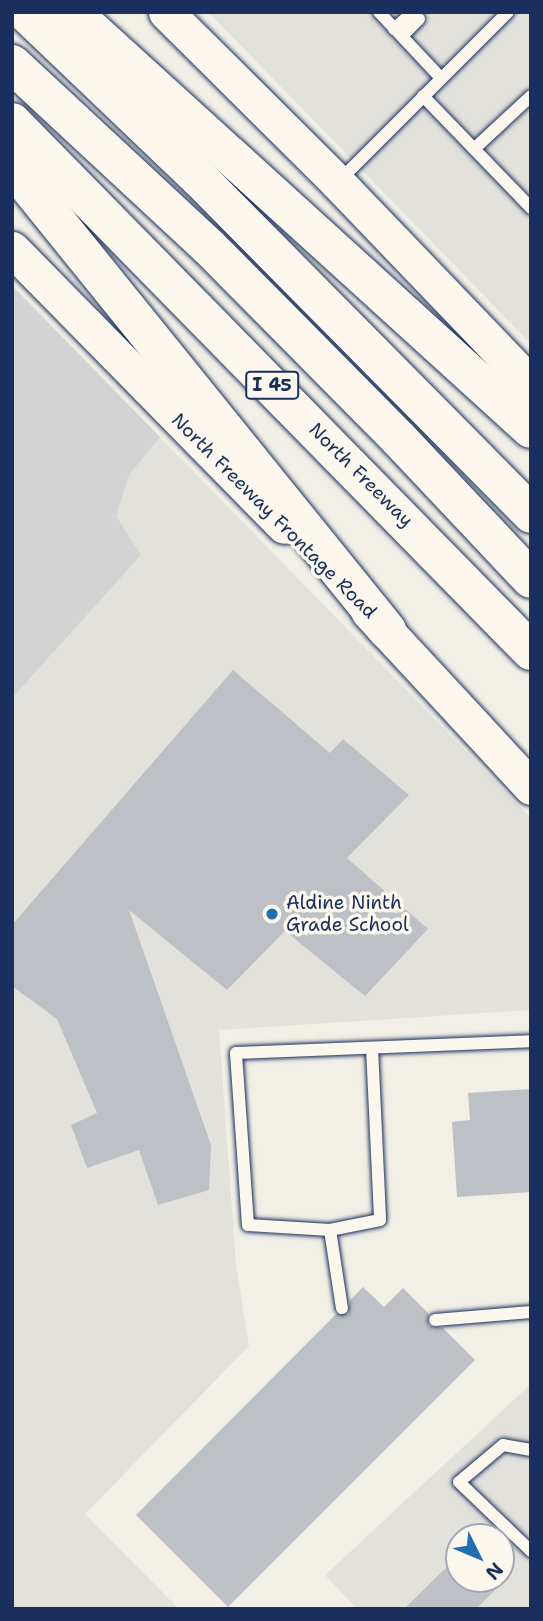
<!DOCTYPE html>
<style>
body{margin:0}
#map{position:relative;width:543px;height:1621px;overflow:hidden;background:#f2efe6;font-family:"Shantell Sans",sans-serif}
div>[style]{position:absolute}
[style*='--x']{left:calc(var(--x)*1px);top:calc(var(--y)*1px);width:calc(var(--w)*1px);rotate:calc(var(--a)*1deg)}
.built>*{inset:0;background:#e2e1dc}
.green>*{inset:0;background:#d2d3d2}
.building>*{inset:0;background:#bdc0c4}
.roads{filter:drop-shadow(0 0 2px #1b2f5e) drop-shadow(0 0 2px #1b2f5e)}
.service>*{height:12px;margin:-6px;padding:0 6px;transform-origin:6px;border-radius:6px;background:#fbf7ec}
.secondary>*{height:35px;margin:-17.5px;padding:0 17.5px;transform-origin:17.5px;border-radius:17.5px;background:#fbf7ec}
.motorway>*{height:38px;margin:-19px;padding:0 19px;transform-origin:19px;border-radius:19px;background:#fbf7ec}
.dots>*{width:19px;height:19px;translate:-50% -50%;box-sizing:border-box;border:4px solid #fbf7ec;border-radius:50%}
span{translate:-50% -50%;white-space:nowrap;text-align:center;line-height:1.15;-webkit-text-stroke:7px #fbf7ec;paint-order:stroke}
.shield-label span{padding:2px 5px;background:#fbf7ec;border:2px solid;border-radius:5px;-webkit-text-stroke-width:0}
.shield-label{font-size:18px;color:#1b2f5e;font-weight:700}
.street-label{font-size:19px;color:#1b2f5e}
.poi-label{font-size:19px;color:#1b2f5e}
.left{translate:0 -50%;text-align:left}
.frame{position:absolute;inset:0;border:14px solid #1b2f5e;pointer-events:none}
.north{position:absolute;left:445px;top:1523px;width:70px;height:70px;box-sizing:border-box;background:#fbf7ec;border:2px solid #a1a7b3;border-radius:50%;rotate:133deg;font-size:19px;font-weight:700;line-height:28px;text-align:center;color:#1b2f5e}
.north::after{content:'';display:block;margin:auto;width:24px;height:32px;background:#1f6fb2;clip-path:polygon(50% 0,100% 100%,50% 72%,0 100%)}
</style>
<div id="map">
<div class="built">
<i style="clip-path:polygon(207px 12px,531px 12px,531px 344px,215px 19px)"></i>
<i style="clip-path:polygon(12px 285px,531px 818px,531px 1010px,219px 1030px,236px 1264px,249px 1346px,85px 1514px,179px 1609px,12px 1609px)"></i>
<i style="clip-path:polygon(evenodd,531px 1384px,531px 1609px,357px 1609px,325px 1575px,531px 1384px,459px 1537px,501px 1537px,501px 1579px,459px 1579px,459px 1537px)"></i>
</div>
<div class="green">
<i style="clip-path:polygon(12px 286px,160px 437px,129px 475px,116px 516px,141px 555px,12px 698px)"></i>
</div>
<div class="building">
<i style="clip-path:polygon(233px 670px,330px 753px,343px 739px,409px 795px,347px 858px,428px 929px,365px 996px,285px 931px,227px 990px,129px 910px,211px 1145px,209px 1190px,158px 1205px,139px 1150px,87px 1168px,71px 1125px,97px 1113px,57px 1019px,12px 986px,12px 925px)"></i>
<i style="clip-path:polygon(531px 1089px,531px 1192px,457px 1197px,452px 1122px,470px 1120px,468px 1093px)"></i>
<i style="clip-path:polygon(363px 1287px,384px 1307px,403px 1288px,429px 1314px,428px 1326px,443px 1328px,475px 1360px,228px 1607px,136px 1515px,336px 1314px,348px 1314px,350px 1300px)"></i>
<i style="clip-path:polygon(459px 1555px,459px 1579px,489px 1579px,497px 1588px,476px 1609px,404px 1609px)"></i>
</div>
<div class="roads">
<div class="service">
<i style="--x:379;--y:12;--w:91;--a:46.8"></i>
<i style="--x:394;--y:29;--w:24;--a:-42"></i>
<i style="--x:402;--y:36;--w:24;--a:-45"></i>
<i style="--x:423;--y:96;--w:156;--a:46"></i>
<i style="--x:474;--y:149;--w:78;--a:-42.9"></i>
<i style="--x:338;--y:182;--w:240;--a:-45"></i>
<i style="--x:372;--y:1048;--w:172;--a:87.3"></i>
<i style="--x:380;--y:1220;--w:51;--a:168.7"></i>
<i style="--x:330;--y:1230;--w:82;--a:-176.5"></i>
<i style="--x:248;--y:1225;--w:172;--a:-94"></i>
<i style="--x:236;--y:1053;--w:295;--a:-2.3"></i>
<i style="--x:330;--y:1230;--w:79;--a:81.3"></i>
<i style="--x:435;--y:1320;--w:96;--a:-4.8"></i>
<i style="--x:531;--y:1450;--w:28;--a:-170"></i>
<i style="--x:503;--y:1445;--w:57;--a:139.9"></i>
<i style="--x:459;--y:1482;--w:100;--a:43.8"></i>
</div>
<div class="secondary">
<i style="--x:166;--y:12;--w:241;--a:44.8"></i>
<i style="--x:337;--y:182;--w:280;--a:46.2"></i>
<i style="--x:12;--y:249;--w:388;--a:45.5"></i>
<i style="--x:368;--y:611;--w:240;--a:47.2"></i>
</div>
<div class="motorway">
<i style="--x:25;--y:12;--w:243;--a:43.7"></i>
<i style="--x:201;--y:180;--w:470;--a:45.3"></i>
<i style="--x:72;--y:12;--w:620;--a:42.26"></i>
<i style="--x:12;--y:64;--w:269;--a:42.9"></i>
<i style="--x:209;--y:247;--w:270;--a:45.3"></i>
<i style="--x:399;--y:439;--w:192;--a:46.7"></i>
<i style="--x:12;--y:122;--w:741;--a:45.55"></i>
<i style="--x:12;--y:166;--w:597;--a:51.06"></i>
</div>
</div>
<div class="dots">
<i style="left:272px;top:914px;background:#1f6fb2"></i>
</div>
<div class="shield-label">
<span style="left:272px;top:385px">I 45</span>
</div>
<div class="street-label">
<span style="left:361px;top:475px;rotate:45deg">North Freeway</span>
<span style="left:274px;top:516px;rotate:45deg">North Freeway Frontage Road</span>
</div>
<div class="poi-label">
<span class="left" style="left:286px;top:914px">Aldine Ninth<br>Grade School</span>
</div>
<div class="frame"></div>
<div class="north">N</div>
</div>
